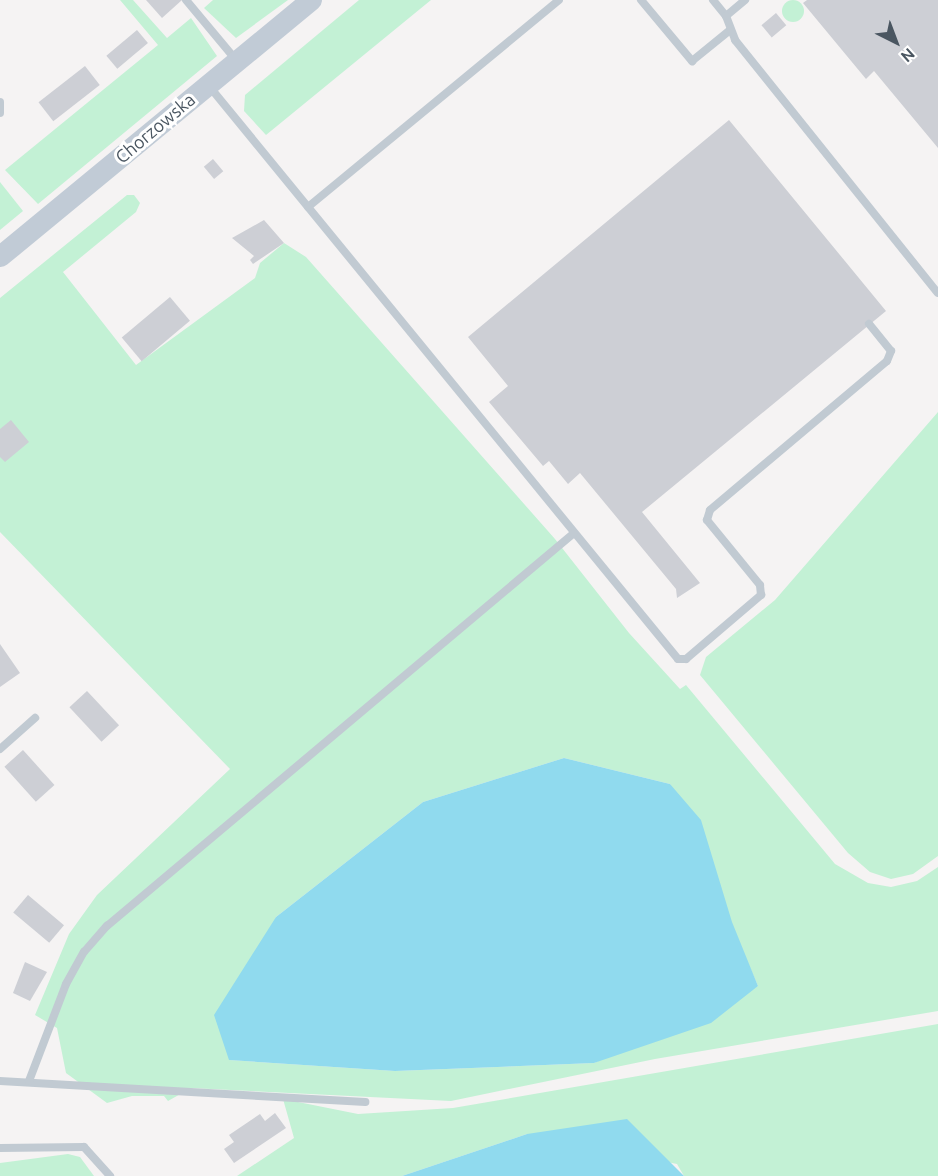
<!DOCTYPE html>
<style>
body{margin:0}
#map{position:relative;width:938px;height:1176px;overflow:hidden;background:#f5f3f3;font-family:Ubuntu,sans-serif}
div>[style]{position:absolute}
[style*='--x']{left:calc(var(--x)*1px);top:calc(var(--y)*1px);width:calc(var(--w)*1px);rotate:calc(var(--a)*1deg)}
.green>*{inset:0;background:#c3f1d5}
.round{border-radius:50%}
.water>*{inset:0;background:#90daee}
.building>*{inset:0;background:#cdcfd5;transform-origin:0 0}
.lane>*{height:8px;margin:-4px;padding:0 4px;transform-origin:4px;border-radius:4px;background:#c1cad2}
.secondary>*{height:21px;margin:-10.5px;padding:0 10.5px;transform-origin:10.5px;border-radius:10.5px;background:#c1cbd6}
span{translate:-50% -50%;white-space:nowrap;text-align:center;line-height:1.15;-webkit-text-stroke:6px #fff;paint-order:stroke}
.street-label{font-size:18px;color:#4a5661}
.north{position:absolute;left:866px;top:12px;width:60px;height:60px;-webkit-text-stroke:4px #fff;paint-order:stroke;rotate:138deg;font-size:16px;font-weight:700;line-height:24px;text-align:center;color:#4a5661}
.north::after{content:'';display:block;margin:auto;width:21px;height:27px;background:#4a5661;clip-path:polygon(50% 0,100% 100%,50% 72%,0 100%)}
</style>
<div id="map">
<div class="green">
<i style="clip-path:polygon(120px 0,133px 0,167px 38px,191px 18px,217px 56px,38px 204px,5px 170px,158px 45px)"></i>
<i style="clip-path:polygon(213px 0,288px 0,236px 38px,204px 8px)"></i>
<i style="clip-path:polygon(359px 0,431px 0,266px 135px,244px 111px,245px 95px)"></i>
<i class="round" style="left:782px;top:0;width:22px;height:22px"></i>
<i style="clip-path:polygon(0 182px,23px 211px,0 230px)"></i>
<i style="clip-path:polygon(evenodd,127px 195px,134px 195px,140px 203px,136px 212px,63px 272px,136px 365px,255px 278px,260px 263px,284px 243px,306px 257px,555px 539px,629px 633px,680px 689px,686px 685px,835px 864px,868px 883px,891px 887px,917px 881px,938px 867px,938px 1011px,655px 1059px,451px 1101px,191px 1088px,168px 1101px,164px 1096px,132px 1096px,107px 1103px,66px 1073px,57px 1028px,35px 1015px,69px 934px,97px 895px,230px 769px,0 532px,0 298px,127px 195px,564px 758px,670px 784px,758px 986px,594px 1063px,395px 1071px,229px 1060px,276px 917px,423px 802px,564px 758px)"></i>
<i style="clip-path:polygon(938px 412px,938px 856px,913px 874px,891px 879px,870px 872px,848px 853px,700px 675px,706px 657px,775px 600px)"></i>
<i style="clip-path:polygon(938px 1024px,938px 1176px,684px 1176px,677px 1164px,527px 1134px,402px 1176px,237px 1176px,294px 1138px,283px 1099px,358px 1114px,453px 1108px)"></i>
<i style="clip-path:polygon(68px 1154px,80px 1157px,94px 1176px,0 1176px,0 1163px)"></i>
</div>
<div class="water">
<i style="clip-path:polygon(564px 758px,670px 784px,701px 820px,732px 922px,758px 986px,711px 1023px,594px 1063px,395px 1071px,229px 1060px,214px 1015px,276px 917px,423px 802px)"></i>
<i style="clip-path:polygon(627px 1119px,684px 1176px,402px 1176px,527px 1134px)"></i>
</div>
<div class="building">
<i style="clip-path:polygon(146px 0,182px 0,162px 18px)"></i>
<i style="clip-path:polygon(807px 0,938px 0,938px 148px,874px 71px,866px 79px,803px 3px)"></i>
<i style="left:776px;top:13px;width:16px;height:19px;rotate:50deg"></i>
<i style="left:137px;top:30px;width:17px;height:40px;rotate:50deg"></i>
<i style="left:85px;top:66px;width:24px;height:59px;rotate:52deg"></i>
<i style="clip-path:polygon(729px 120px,886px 311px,642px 512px,700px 583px,677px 598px,676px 589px,580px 473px,568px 484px,549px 461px,543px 466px,489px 402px,508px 386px,468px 337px)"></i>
<i style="left:213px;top:159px;width:16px;height:12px;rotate:50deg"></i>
<i style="clip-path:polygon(264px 220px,284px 243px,253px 264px,250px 260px,254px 256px,232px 238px)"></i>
<i style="left:170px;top:297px;width:31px;height:63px;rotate:50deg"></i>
<i style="clip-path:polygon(11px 420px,29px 442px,5px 462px,0 457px,0 429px)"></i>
<i style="clip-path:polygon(0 644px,20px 673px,0 687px)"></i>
<i style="left:87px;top:691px;width:47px;height:24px;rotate:47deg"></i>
<i style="left:23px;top:750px;width:47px;height:25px;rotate:48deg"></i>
<i style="left:28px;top:895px;width:47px;height:23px;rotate:40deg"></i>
<i style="clip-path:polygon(25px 962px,47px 972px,30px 1001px,13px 993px)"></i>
<i style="clip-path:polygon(275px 1113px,286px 1128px,234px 1163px,224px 1149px,234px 1142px,229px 1135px,260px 1114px,265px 1121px)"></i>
</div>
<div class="lane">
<i style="--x:186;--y:0;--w:78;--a:50.2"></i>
<i style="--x:641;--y:0;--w:80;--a:50.1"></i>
<i style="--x:692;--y:61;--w:49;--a:-39.2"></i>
<i style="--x:713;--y:0;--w:21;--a:51"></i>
<i style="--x:726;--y:16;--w:25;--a:-40"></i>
<i style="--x:726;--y:16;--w:26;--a:69"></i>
<i style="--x:735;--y:40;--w:324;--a:51.3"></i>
<i style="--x:209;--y:86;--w:740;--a:50.7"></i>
<i style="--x:678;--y:659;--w:8;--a:0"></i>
<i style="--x:686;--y:659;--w:99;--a:-40.5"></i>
<i style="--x:761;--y:595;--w:10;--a:-96"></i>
<i style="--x:760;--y:585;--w:84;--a:-129.2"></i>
<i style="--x:707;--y:520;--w:10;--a:-73"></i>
<i style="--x:710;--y:510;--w:231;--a:-40.1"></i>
<i style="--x:887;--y:361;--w:11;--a:-68"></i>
<i style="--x:891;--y:351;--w:35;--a:-129"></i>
<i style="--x:0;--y:102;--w:11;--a:90"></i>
<i style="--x:308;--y:207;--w:325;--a:-39.5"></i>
<i style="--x:0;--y:749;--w:47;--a:-41.5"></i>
<i style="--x:0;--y:1081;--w:366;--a:3.3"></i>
<i style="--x:29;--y:1081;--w:104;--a:-69.1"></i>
<i style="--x:66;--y:984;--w:37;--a:-61"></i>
<i style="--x:84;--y:952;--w:35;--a:-49"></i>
<i style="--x:107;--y:926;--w:610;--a:-40.08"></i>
<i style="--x:0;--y:1148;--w:84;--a:-0.7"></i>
<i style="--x:84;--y:1147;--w:39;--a:48"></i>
</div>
<div class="secondary">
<i style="--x:0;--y:256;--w:403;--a:-39.5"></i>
</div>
<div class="street-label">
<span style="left:155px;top:128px;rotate:-40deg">Chorzowska</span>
</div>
<div class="north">N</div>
</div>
